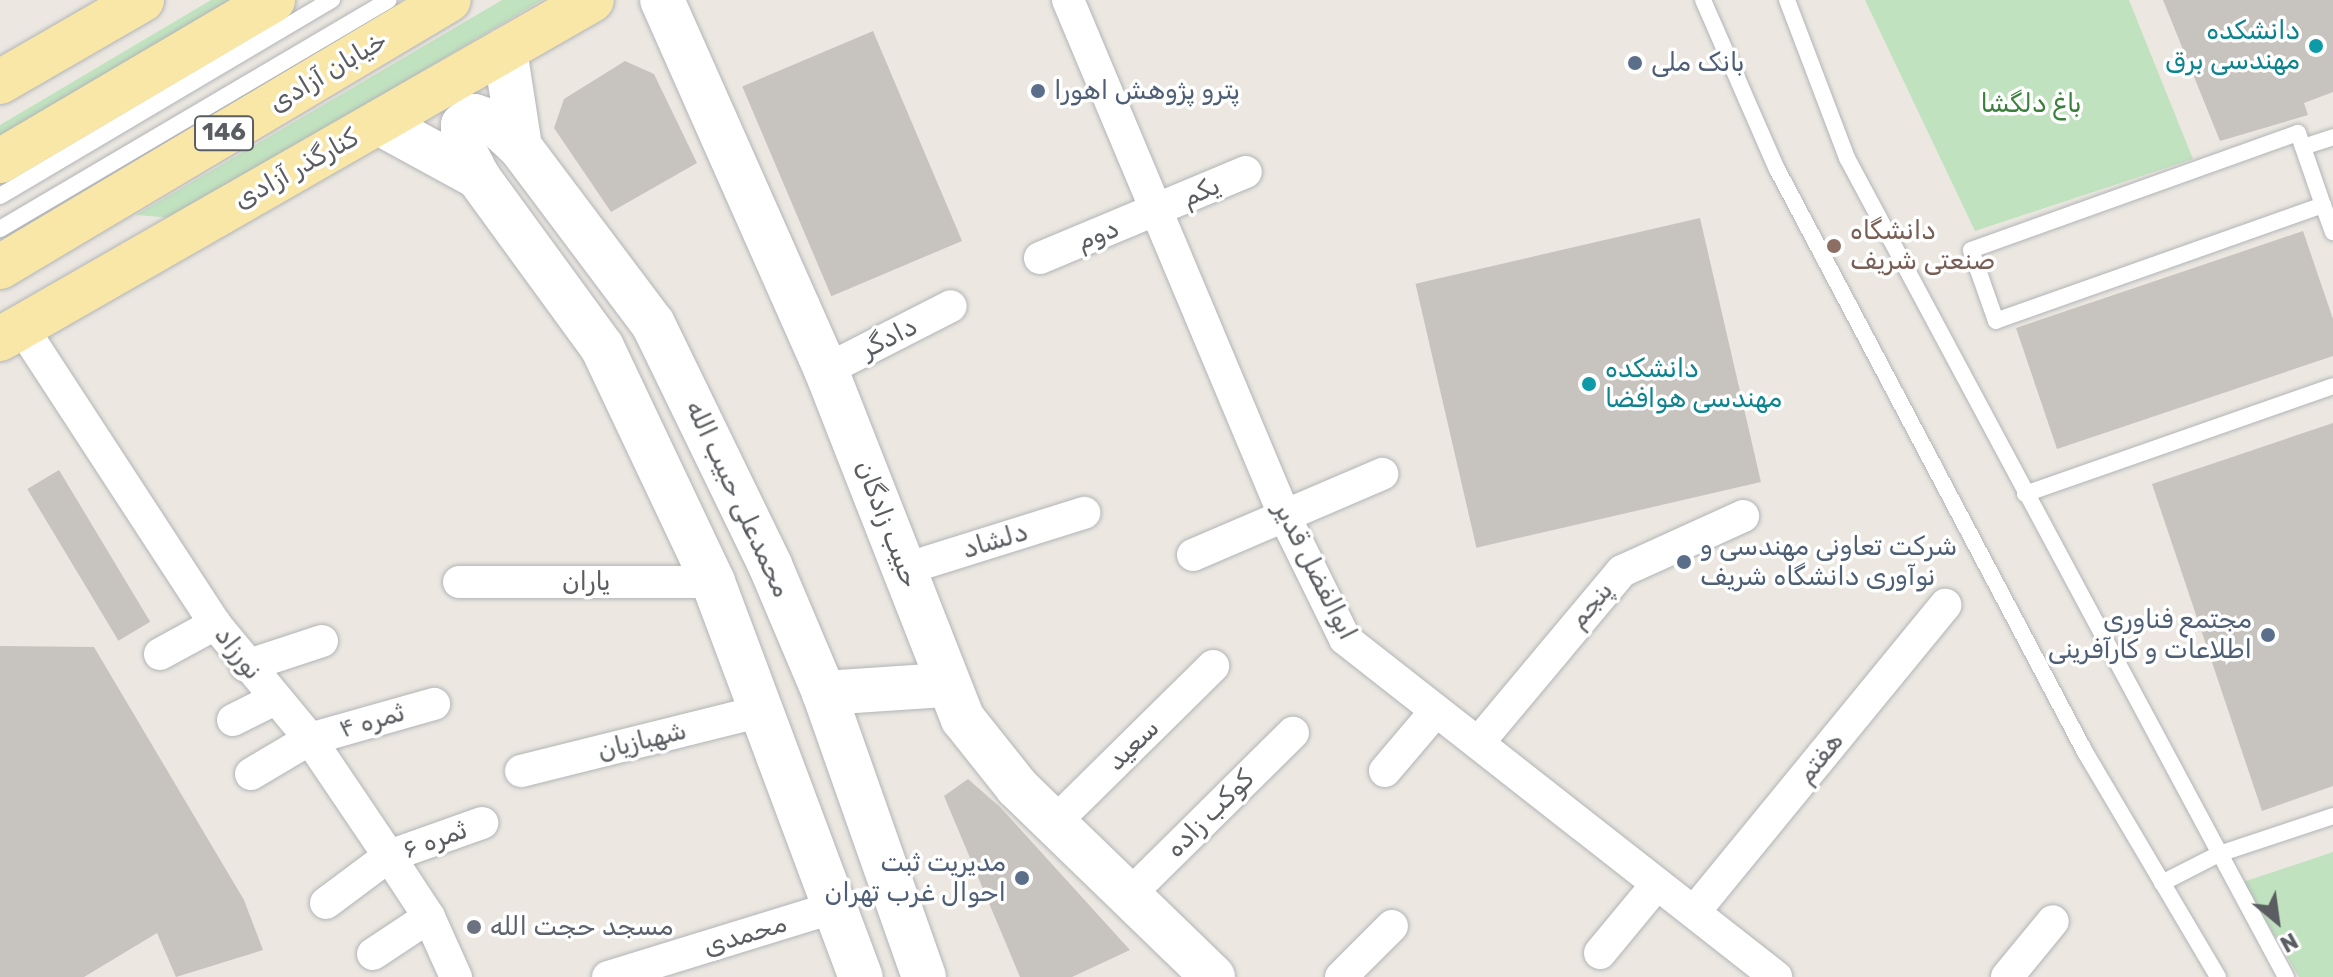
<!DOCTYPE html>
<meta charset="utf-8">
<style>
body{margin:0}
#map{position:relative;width:2333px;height:977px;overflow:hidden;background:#ece8e1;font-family:Rubik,Cairo,sans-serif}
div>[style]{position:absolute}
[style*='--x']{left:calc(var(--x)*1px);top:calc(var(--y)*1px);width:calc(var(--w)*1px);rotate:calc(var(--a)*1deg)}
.green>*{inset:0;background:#c1e2bf}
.building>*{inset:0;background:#c7c3be;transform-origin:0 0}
.roads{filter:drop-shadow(0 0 2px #b2b4b8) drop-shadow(0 0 2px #b2b4b8)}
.lane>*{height:16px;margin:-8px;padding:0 8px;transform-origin:8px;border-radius:8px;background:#fff}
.street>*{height:32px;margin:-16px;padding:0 16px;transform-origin:16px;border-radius:16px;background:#fff}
.secondary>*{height:44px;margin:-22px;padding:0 22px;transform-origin:22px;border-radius:22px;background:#fff}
.primary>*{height:44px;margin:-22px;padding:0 22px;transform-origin:22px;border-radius:22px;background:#f9e7a8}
.dots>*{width:22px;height:22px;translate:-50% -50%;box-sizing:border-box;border:4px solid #fff;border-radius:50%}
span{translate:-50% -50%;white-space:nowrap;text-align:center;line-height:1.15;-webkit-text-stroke:7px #fff;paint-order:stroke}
.shield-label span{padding:2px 6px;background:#fff;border:2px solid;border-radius:6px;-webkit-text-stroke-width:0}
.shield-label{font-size:24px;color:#5a5d61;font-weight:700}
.culture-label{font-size:26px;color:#0d838f}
.right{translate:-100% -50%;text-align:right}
.left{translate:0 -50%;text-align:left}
.service-label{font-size:26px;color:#4e5e75}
.street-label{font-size:26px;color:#5a5d61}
.park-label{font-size:26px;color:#3b803a}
.education-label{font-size:26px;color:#785e54}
.worship-label{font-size:26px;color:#5b616d}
.north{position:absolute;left:2237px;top:881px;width:80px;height:80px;-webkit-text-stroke:6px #fff;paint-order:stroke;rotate:151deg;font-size:22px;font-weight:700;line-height:32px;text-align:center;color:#5a5d61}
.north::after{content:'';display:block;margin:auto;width:28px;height:36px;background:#5a5d61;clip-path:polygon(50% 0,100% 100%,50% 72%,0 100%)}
</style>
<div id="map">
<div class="green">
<i style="clip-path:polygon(211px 0,240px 0,0 143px,0 125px)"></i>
<i style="clip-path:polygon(502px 0,542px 0,174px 218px,136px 215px)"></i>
<i style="clip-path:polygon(1865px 0,2129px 0,2193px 159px,1975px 231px)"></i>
<i style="clip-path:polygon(2333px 852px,2333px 977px,2299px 977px,2243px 882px)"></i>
</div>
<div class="building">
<i style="clip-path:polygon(2163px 0,2333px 0,2333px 92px,2304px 103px,2308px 115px,2220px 141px)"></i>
<i style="left:873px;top:31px;width:228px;height:142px;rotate:67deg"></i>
<i style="clip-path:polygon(625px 61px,654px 74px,697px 163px,611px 212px,554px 128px,564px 99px)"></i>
<i style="left:1700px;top:218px;width:271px;height:292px;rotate:77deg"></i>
<i style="clip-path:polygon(2303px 231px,2333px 319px,2333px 356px,2057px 449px,2016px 328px)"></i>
<i style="clip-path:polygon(2333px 423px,2333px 786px,2262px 811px,2152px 484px)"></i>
<i style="left:59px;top:470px;width:177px;height:37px;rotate:59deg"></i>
<i style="clip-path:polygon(0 646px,94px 647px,244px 900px,263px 950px,176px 977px,157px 933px,84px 977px,0 977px)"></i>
<i style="clip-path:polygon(968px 779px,1000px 807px,1130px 950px,1072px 977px,1020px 977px,944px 796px)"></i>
</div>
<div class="roads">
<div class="lane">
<i style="--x:1703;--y:0;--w:184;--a:66.4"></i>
<i style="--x:1777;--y:169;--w:659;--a:62.15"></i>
<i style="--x:2085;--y:752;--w:261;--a:59.4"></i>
<i style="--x:1787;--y:0;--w:169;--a:69.2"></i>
<i style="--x:1847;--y:158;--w:929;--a:61.81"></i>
<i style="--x:2298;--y:133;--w:76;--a:70.9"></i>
<i style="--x:2323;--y:205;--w:347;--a:160.5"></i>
<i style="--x:1996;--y:321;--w:75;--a:-109.4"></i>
<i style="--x:1971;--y:250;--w:347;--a:-19.7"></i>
<i style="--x:2303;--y:147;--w:32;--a:-18"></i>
<i style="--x:0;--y:196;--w:386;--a:-30.6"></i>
<i style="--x:2323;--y:205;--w:29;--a:70"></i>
<i style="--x:0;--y:229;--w:451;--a:-30.5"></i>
<i style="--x:2025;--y:494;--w:326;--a:-19.3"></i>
<i style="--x:2162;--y:883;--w:64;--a:-27"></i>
<i style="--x:2219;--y:854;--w:120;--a:-18.4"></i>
</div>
<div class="street">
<i style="--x:1068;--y:0;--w:561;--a:67.23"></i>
<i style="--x:1285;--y:517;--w:136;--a:63.8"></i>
<i style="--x:1345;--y:639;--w:548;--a:38.1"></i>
<i style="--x:1040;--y:258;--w:223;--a:-22.7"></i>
<i style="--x:21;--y:326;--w:356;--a:56.9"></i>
<i style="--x:215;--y:624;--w:149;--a:50.4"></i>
<i style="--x:310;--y:739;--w:141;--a:56"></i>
<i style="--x:389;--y:856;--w:73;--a:56.7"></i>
<i style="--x:429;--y:917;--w:66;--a:65.8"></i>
<i style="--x:826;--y:370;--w:140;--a:-27.1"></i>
<i style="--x:1193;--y:555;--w:206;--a:-23.2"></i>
<i style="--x:905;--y:569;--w:188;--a:-17.4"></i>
<i style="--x:459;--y:582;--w:254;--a:0"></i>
<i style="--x:160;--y:654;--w:63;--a:-28.6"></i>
<i style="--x:246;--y:666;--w:80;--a:-18.2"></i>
<i style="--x:233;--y:720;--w:47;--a:-26.6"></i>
<i style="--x:1478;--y:743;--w:224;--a:-50.1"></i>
<i style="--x:1622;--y:571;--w:133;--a:-24.4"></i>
<i style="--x:521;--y:771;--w:248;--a:-14"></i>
<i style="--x:1385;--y:771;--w:77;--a:-49.7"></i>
<i style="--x:251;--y:774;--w:69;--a:-30.7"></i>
<i style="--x:310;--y:739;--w:129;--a:-15.8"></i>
<i style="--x:1053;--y:824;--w:225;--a:-44.6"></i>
<i style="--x:1128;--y:896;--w:232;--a:-44.7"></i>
<i style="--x:326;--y:903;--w:79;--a:-36.7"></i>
<i style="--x:389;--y:856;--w:99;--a:-19.5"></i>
<i style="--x:1694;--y:912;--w:397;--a:-50.7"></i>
<i style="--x:1600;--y:953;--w:89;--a:-50.4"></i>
<i style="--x:373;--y:954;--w:67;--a:-33.5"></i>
<i style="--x:608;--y:977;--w:238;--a:-17.1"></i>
<i style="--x:1341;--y:977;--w:72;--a:-45"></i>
<i style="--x:2007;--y:977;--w:72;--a:-50.6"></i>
</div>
<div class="secondary">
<i style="--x:662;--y:0;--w:405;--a:66.1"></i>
<i style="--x:826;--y:370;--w:375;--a:68.6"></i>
<i style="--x:963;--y:719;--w:87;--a:51.5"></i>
<i style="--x:1017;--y:787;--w:273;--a:44.1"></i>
<i style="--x:505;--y:50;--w:98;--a:81.2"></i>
<i style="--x:520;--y:147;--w:221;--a:53.1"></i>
<i style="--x:653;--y:324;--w:268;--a:64.1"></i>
<i style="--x:770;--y:565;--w:139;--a:67.1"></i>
<i style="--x:824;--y:693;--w:301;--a:70.6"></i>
<i style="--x:379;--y:123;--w:113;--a:28.6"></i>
<i style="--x:478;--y:177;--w:210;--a:53.9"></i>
<i style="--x:602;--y:347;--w:260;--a:64.7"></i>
<i style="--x:713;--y:582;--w:422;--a:69.5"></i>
<i style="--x:478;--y:177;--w:34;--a:-117"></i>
<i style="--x:463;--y:147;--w:22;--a:-90"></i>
<i style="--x:463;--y:125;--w:14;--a:-39"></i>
<i style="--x:474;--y:116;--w:20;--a:18"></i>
<i style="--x:493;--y:122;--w:37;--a:43"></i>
<i style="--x:824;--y:693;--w:121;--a:-3.8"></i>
</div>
<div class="primary">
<i style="--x:0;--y:82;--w:164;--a:-30"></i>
<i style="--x:0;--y:161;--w:317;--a:-30.5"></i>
<i style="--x:0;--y:267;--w:522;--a:-30.74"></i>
<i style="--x:0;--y:339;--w:682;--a:-29.8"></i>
</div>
</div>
<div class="dots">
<i style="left:2316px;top:46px;background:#0f9aa8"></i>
<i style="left:1635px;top:63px;background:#5c6f8a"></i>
<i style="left:1038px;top:91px;background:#5c6f8a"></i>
<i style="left:1834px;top:246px;background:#8d6e63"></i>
<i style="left:1589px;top:384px;background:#0f9aa8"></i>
<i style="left:1684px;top:562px;background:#5c6f8a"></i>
<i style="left:2268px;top:635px;background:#5c6f8a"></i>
<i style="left:1022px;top:878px;background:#5c6f8a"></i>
<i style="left:474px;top:927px;background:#6b7280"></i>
</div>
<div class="shield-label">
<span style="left:224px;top:133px">146</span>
</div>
<div class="culture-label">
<span class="right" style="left:2300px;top:46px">دانشکده<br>مهندسی برق</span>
<span class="left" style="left:1605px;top:384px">دانشکده<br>مهندسی هوافضا</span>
</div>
<div class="service-label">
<span class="left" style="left:1651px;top:63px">بانک ملی</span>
<span class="left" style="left:1054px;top:91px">پترو پژوهش اهورا</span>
<span class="left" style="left:1700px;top:562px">شرکت تعاونی مهندسی و<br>نوآوری دانشگاه شریف</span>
<span class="right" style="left:2252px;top:635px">مجتمع فناوری<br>اطلاعات و کارآفرینی</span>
<span class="right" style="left:1006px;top:878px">مدیریت ثبت<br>احوال غرب تهران</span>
</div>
<div class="street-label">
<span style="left:328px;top:72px;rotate:-31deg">خیابان آزادی</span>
<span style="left:296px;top:169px;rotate:-29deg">کنارگذر آزادی</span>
<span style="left:1201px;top:192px;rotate:-24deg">یکم</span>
<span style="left:1098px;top:235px;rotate:-21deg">دوم</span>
<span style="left:889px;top:338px;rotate:-27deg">دادگر</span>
<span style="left:738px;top:499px;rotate:65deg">محمدعلی حبیب الله</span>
<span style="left:887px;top:524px;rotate:69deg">حبیب زادگان</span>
<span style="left:995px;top:541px;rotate:-17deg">دلشاد</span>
<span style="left:1315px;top:571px;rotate:63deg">ابوالفضل قدیر</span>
<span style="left:586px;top:582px">یاران</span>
<span style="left:1591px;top:605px;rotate:-49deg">پنجم</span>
<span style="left:238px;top:653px;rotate:52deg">نورزاد</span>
<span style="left:372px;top:721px;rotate:-16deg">ثمره ۴</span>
<span style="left:642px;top:741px;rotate:-14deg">شهبازیان</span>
<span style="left:1133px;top:745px;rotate:-44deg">سعید</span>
<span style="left:1820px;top:758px;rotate:-51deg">هفتم</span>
<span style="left:1210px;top:814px;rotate:-45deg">کوکب زاده</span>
<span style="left:435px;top:840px;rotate:-20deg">ثمره ۶</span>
<span style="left:745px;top:935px;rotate:-17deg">محمدی</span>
</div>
<div class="park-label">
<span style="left:2031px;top:104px">باغ دلگشا</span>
</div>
<div class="education-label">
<span class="left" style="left:1850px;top:246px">دانشگاه<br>صنعتی شریف</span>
</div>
<div class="worship-label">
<span class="left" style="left:490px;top:927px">مسجد حجت الله</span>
</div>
<div class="north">N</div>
</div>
